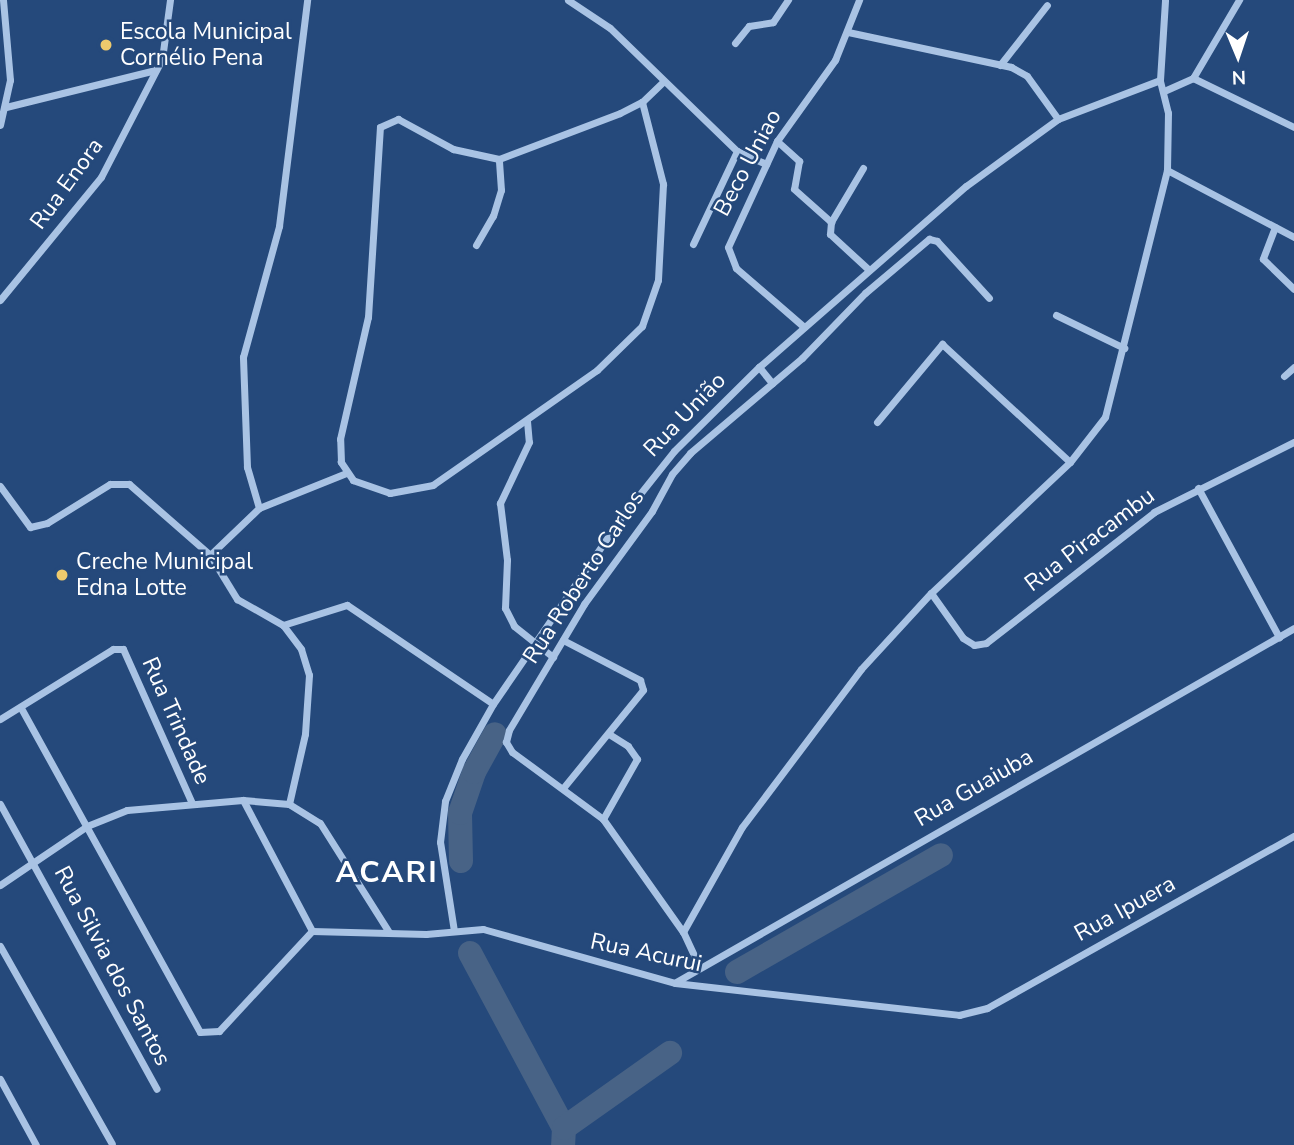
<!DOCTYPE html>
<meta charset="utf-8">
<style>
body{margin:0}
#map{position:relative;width:1294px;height:1145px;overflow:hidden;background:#25497b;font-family:"Nunito Sans",sans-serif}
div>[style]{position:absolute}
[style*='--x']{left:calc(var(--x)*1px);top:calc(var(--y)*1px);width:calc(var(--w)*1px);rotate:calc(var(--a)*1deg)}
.river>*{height:24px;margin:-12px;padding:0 12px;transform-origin:12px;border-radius:12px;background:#486386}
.street>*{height:7px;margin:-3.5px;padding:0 3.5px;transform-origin:3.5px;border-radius:3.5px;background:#a9c3e4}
.dots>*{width:19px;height:19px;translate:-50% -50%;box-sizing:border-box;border:4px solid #25497b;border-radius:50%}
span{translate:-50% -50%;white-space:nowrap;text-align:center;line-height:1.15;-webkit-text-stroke:5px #25497b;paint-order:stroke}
.poi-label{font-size:23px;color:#fff}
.left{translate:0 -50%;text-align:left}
.street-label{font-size:23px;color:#fff}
.district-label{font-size:30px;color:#fff;font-weight:700;letter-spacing:2px}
.north{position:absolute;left:1203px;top:21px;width:70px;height:70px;-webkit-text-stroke:5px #25497b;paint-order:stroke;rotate:178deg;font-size:19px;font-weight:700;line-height:28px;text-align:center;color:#fff}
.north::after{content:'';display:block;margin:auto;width:24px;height:32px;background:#fff;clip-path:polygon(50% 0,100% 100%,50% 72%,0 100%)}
</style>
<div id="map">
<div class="river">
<i style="--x:461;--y:861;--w:48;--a:-91.2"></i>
<i style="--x:460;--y:813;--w:43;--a:-71.1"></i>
<i style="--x:474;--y:772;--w:43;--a:-61.1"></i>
<i style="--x:470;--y:953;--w:199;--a:61.8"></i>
<i style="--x:564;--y:1128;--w:17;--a:93"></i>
<i style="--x:737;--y:972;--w:235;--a:-29.8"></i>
<i style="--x:564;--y:1128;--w:130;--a:-35.3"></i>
</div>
<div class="street">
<i style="--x:568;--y:0;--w:50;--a:33.7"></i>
<i style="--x:610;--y:28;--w:177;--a:44.1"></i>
<i style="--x:737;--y:151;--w:32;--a:24"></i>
<i style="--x:848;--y:32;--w:167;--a:12.1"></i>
<i style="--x:1011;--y:67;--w:18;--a:29"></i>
<i style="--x:1027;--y:76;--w:53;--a:54.2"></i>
<i style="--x:735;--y:43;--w:22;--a:-51"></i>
<i style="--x:749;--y:26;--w:24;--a:-9"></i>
<i style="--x:773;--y:22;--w:27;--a:-56"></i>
<i style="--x:1000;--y:65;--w:76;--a:-51.9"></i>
<i style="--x:1193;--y:78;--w:91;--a:-59.5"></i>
<i style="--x:1164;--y:91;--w:32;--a:-24"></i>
<i style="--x:1193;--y:78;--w:112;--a:25.9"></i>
<i style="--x:642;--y:102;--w:85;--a:75.6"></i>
<i style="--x:663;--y:184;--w:96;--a:93"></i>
<i style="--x:658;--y:280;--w:49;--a:109.2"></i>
<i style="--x:642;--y:326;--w:63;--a:135.6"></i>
<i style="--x:597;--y:370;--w:200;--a:145"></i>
<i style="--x:433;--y:485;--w:44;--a:169.5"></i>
<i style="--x:390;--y:493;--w:39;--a:-161"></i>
<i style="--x:353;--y:480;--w:22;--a:-124"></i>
<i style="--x:341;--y:462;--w:23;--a:-92"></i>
<i style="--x:340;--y:439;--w:125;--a:-77.1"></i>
<i style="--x:368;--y:317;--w:190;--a:-86.4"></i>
<i style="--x:380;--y:127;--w:20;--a:-24"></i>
<i style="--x:398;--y:119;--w:63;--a:28.6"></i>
<i style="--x:453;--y:149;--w:47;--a:12.3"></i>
<i style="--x:499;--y:159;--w:129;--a:-20.8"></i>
<i style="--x:620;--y:113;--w:25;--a:-27"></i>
<i style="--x:642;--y:102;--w:30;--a:-44"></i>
<i style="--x:6;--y:107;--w:154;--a:-13.9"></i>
<i style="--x:0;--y:125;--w:46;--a:-77.5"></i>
<i style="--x:10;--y:80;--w:80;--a:-95"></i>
<i style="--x:777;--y:141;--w:30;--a:42"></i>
<i style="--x:799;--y:161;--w:28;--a:100"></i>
<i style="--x:794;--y:189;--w:50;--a:41.7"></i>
<i style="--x:863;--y:168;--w:63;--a:120.7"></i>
<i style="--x:831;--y:222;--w:12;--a:95"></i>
<i style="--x:830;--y:234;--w:53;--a:42.7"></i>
<i style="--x:1167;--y:170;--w:144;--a:27.8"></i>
<i style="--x:1275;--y:227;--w:34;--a:111"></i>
<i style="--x:1263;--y:259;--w:43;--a:44.1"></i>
<i style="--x:693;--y:244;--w:103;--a:-64.7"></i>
<i style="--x:476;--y:245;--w:34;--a:-60"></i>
<i style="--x:493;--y:216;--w:27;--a:-73"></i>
<i style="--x:501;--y:190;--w:31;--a:-94"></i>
<i style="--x:0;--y:300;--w:159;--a:-50.6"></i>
<i style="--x:101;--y:177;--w:133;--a:-62.7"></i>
<i style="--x:162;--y:59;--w:60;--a:-82.3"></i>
<i style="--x:1056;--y:315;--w:76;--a:25.9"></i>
<i style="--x:804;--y:327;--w:90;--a:-139.1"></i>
<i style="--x:736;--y:268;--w:22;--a:-111"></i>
<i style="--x:728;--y:247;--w:117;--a:-65.2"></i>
<i style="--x:777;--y:141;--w:100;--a:-54.4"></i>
<i style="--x:835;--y:60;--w:65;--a:-68.2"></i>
<i style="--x:759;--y:367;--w:21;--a:51"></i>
<i style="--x:1284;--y:376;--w:13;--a:-42"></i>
<i style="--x:527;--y:421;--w:21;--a:85"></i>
<i style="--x:529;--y:442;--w:68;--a:115.4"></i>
<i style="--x:500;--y:503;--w:57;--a:83"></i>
<i style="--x:507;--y:560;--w:48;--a:92.4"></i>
<i style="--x:505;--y:608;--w:20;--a:63"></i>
<i style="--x:514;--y:626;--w:50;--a:38.5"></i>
<i style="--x:877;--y:422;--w:102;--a:-50.2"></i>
<i style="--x:942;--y:344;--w:174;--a:42.7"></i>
<i style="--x:0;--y:486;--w:51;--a:53.8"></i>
<i style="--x:30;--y:527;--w:17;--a:-13"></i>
<i style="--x:47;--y:523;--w:74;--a:-31.8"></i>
<i style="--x:110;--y:484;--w:19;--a:0"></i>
<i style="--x:129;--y:484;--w:108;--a:41.2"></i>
<i style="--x:210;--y:555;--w:52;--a:58.5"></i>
<i style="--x:237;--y:599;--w:53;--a:29.5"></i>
<i style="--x:283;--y:625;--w:30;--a:53"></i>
<i style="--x:301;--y:649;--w:27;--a:73"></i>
<i style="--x:309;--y:675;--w:59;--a:93.9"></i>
<i style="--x:305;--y:734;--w:72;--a:102.9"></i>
<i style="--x:1198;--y:488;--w:170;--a:61.5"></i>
<i style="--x:259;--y:508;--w:43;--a:-106.3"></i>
<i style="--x:247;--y:467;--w:110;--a:-92.1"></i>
<i style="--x:243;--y:357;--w:136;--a:-74.6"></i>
<i style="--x:279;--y:226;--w:228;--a:-82.9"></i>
<i style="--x:210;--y:555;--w:68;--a:-43.8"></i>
<i style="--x:259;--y:508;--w:94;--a:-21.9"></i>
<i style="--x:931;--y:593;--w:55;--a:54.6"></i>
<i style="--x:963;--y:638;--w:13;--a:32"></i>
<i style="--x:974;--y:645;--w:12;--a:-9"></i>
<i style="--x:986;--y:643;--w:213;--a:-37.9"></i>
<i style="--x:1154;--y:512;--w:157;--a:-26.6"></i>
<i style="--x:283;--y:625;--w:67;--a:-17.4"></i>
<i style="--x:347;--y:605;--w:176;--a:34.1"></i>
<i style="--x:563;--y:640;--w:87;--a:27.5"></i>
<i style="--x:640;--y:680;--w:10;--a:73"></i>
<i style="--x:643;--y:690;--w:125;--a:129.2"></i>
<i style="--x:21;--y:708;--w:370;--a:61.1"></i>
<i style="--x:200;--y:1032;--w:19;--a:-3"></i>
<i style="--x:219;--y:1031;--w:137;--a:-47.1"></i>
<i style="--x:0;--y:719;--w:133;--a:-31.8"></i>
<i style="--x:113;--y:649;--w:10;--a:0"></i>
<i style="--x:123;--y:649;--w:169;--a:65.9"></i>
<i style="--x:243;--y:800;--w:148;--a:62.2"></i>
<i style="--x:0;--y:804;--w:325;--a:61.2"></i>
<i style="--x:603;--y:819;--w:69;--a:-60.5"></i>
<i style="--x:637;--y:759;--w:16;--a:-125"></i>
<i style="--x:628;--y:746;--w:22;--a:-148"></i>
<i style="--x:0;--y:885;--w:105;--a:-34.1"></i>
<i style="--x:87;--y:826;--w:43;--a:-21.8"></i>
<i style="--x:127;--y:810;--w:116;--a:-4.9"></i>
<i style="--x:243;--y:800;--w:46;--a:5"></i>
<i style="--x:289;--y:804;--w:36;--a:32"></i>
<i style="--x:320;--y:823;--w:129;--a:57.7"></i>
<i style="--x:312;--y:931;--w:114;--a:1.5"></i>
<i style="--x:426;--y:934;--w:57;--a:-5"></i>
<i style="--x:483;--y:929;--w:199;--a:15.7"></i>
<i style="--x:675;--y:983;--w:286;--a:6.4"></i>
<i style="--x:959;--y:1015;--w:29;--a:-14"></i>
<i style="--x:987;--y:1008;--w:352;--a:-29.3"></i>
<i style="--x:454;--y:931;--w:90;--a:-98.9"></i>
<i style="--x:440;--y:842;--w:41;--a:-83"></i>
<i style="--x:445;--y:801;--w:45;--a:-68"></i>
<i style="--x:462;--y:759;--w:63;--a:-60.6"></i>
<i style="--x:493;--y:704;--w:224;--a:-55.5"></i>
<i style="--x:620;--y:519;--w:87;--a:-51.5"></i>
<i style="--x:674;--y:451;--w:120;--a:-44.7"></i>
<i style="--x:759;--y:367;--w:275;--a:-41.2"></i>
<i style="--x:966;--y:186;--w:114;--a:-36.1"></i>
<i style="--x:1058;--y:119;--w:109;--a:-20.9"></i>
<i style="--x:683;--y:932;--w:120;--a:-60.7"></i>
<i style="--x:742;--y:827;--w:198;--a:-53"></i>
<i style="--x:861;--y:669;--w:103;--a:-47.4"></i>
<i style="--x:931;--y:593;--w:191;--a:-43.3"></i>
<i style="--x:1070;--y:462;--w:57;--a:-52.1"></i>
<i style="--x:1105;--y:417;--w:255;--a:-75.9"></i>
<i style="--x:1167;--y:170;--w:57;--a:-89"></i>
<i style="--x:1168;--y:113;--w:34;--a:-104"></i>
<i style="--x:1160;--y:80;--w:80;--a:-86.4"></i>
<i style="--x:0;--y:946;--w:227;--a:60.5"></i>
<i style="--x:699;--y:966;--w:38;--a:-115"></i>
<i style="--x:683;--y:932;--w:138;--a:-125.3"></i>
<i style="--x:603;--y:819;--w:113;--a:-143.6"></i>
<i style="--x:512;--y:752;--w:12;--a:-121"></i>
<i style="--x:506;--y:742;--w:12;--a:-76"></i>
<i style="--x:509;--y:730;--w:147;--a:-59.2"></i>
<i style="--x:584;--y:604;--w:115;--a:-53.8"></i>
<i style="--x:652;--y:511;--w:42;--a:-61.6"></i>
<i style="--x:672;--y:474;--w:28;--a:-49"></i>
<i style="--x:690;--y:453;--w:147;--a:-40.3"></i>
<i style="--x:802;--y:358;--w:91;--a:-45.9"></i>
<i style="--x:865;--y:293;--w:84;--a:-40.2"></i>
<i style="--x:929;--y:239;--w:8;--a:14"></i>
<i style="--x:937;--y:241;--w:77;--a:47.6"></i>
<i style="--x:676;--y:982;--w:712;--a:-29.8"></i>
<i style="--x:0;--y:1079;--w:75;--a:61.4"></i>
</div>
<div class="dots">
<i style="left:106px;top:45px;background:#eeca6d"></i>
<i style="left:62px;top:575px;background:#eeca6d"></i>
</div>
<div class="poi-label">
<span class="left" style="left:120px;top:45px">Escola Municipal<br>Cornélio Pena</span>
<span class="left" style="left:76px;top:575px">Creche Municipal<br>Edna Lotte</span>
</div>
<div class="street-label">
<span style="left:748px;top:163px;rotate:-62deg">Beco Uniao</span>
<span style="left:67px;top:184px;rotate:-54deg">Rua Enora</span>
<span style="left:685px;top:415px;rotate:-46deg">Rua União</span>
<span style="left:1090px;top:540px;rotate:-37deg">Rua Piracambu</span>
<span style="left:584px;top:577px;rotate:-57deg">Rua Roberto Carlos</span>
<span style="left:176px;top:721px;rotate:66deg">Rua Trindade</span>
<span style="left:974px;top:788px;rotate:-30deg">Rua Guaiuba</span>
<span style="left:1125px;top:909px;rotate:-29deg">Rua Ipuera</span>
<span style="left:646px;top:953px;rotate:12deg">Rua Acurui</span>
<span style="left:112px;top:966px;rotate:62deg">Rua Silvia dos Santos</span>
</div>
<div class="district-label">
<span style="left:387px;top:873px">ACARI</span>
</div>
<div class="north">N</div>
</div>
